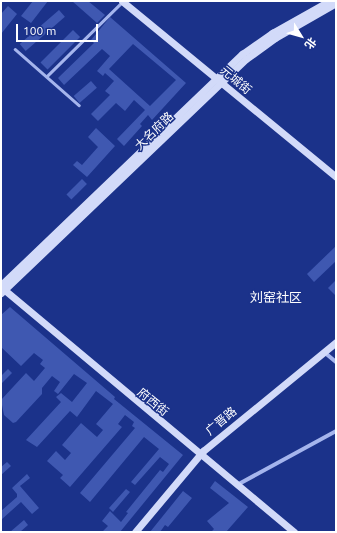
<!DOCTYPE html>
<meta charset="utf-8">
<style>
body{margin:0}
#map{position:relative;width:337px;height:533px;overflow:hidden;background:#1b328a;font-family:Ubuntu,"Noto Sans SC",sans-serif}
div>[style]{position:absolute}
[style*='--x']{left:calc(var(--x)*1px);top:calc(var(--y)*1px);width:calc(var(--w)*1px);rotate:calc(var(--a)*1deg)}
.building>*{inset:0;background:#3f58b1;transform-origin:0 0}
.lane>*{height:2.5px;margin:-1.25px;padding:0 1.25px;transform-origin:1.25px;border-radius:1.25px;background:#a5b5ed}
.street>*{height:4px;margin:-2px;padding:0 2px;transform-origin:2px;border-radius:2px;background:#a5b5ed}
.secondary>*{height:7px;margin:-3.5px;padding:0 3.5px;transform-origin:3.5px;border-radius:3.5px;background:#d2daf9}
span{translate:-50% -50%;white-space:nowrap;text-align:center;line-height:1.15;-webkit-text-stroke:3px #1b328a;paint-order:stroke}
.street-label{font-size:12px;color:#fff}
.neighbourhood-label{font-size:13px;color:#fff}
.frame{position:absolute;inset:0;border:2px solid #fff;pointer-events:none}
.north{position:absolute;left:281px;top:16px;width:40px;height:40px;-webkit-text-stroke:3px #1b328a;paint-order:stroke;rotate:127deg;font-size:11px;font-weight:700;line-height:16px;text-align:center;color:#fff}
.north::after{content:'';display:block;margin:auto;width:14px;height:18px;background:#fff;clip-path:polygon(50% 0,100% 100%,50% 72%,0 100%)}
.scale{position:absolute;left:16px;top:24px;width:82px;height:18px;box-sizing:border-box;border:2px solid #fff;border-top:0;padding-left:5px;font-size:12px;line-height:14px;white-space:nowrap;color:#fff;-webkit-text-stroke:3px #1b328a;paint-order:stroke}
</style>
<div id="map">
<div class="building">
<i style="clip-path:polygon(33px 1px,48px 1px,31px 23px,21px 16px)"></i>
<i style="clip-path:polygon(72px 1px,88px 1px,105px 15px,97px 23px)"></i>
<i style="clip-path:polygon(8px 6px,17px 14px,1px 34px,1px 14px)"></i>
<i style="left:59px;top:10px;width:9px;height:52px;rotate:49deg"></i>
<i style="clip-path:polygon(evenodd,110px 17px,186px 83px,152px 120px,148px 115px,140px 124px,142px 126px,124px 146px,117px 139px,145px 110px,134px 100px,125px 111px,116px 103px,98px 121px,91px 114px,110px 95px,105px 91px,114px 81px,105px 73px,103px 76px,97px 71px,110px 56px,102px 49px,64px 85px,58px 78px,94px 43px,91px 40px,110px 17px,133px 44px,176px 80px,150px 106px,109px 69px,133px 44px)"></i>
<i style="left:73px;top:30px;width:10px;height:46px;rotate:45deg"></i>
<i style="left:91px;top:81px;width:9px;height:23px;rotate:49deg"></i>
<i style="clip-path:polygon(96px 128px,115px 146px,87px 177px,73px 165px,77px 161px,82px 165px,98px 147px,88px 137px)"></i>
<i style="left:82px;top:179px;width:7px;height:22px;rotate:45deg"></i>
<i style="clip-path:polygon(336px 246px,336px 261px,314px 282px,307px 274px)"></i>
<i style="clip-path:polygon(336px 280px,336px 296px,328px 288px)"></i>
<i style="clip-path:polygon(10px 307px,115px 397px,114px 399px,183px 455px,120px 532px,102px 532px,108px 526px,102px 521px,110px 511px,121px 522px,128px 513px,126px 512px,160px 470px,163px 472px,169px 464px,160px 457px,135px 485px,131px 482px,159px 449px,144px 437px,90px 502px,80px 493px,135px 428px,132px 426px,134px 422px,125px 415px,118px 424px,122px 427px,70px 487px,60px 478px,63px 475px,47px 461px,56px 451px,65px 460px,71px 453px,62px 445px,81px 423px,97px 437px,103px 430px,96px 424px,113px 404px,96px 391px,77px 417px,70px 411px,37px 447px,26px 440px,61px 402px,56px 397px,61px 393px,72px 402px,87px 383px,74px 374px,58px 394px,54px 391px,60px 382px,52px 376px,42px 388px,42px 394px,16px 422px,13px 423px,4px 415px,1px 400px,26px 373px,34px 381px,45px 368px,40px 364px,43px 360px,34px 353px,21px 366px,1px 347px,1px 315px)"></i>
<i style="clip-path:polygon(8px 369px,12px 373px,1px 384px,1px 376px)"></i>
<i style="clip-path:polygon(7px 462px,11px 466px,1px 475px,1px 467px)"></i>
<i style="clip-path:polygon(27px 474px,30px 478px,20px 486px,39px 508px,32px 514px,21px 502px,1px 520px,1px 511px,17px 497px,17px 494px,12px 488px)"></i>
<i style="clip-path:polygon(215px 481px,248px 507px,226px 532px,211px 532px,214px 529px,207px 521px,229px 503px,210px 488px)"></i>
<i style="clip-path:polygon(126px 489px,130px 492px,113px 512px,109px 508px)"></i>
<i style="clip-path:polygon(183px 491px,192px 498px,168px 527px,165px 525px,160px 532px,150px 532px)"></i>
<i style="clip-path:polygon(24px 520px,28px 525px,20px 532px,10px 532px)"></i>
</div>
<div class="lane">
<i style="--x:15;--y:49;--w:85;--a:41.2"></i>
<i style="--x:47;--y:76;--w:105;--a:-44.6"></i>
</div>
<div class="street">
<i style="--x:324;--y:352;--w:16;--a:40"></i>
<i style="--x:237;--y:485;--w:113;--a:-28.6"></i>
</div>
<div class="secondary">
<i style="--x:122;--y:1;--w:277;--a:39.4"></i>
<i style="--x:1;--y:285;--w:334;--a:-43.8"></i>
<i style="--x:242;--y:54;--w:37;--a:-35"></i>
<i style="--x:272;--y:33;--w:65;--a:-29.3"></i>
<i style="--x:1;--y:287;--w:382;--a:39.9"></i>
<i style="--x:1;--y:293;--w:339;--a:-43.7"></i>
<i style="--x:246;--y:59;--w:36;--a:-36"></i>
<i style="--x:275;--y:38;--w:70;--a:-29.8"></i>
<i style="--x:135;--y:532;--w:106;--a:-50"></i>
<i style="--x:203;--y:451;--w:172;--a:-39.3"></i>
</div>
<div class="street-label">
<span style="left:236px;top:80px;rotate:40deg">元城街</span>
<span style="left:154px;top:131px;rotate:-44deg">大名府路</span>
<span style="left:153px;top:402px;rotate:39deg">府西街</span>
<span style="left:221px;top:421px;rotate:-40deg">广晋路</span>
</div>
<div class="neighbourhood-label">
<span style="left:276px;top:297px">刘窑社区</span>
</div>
<div class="frame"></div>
<div class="north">北</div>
<div class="scale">100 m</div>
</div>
